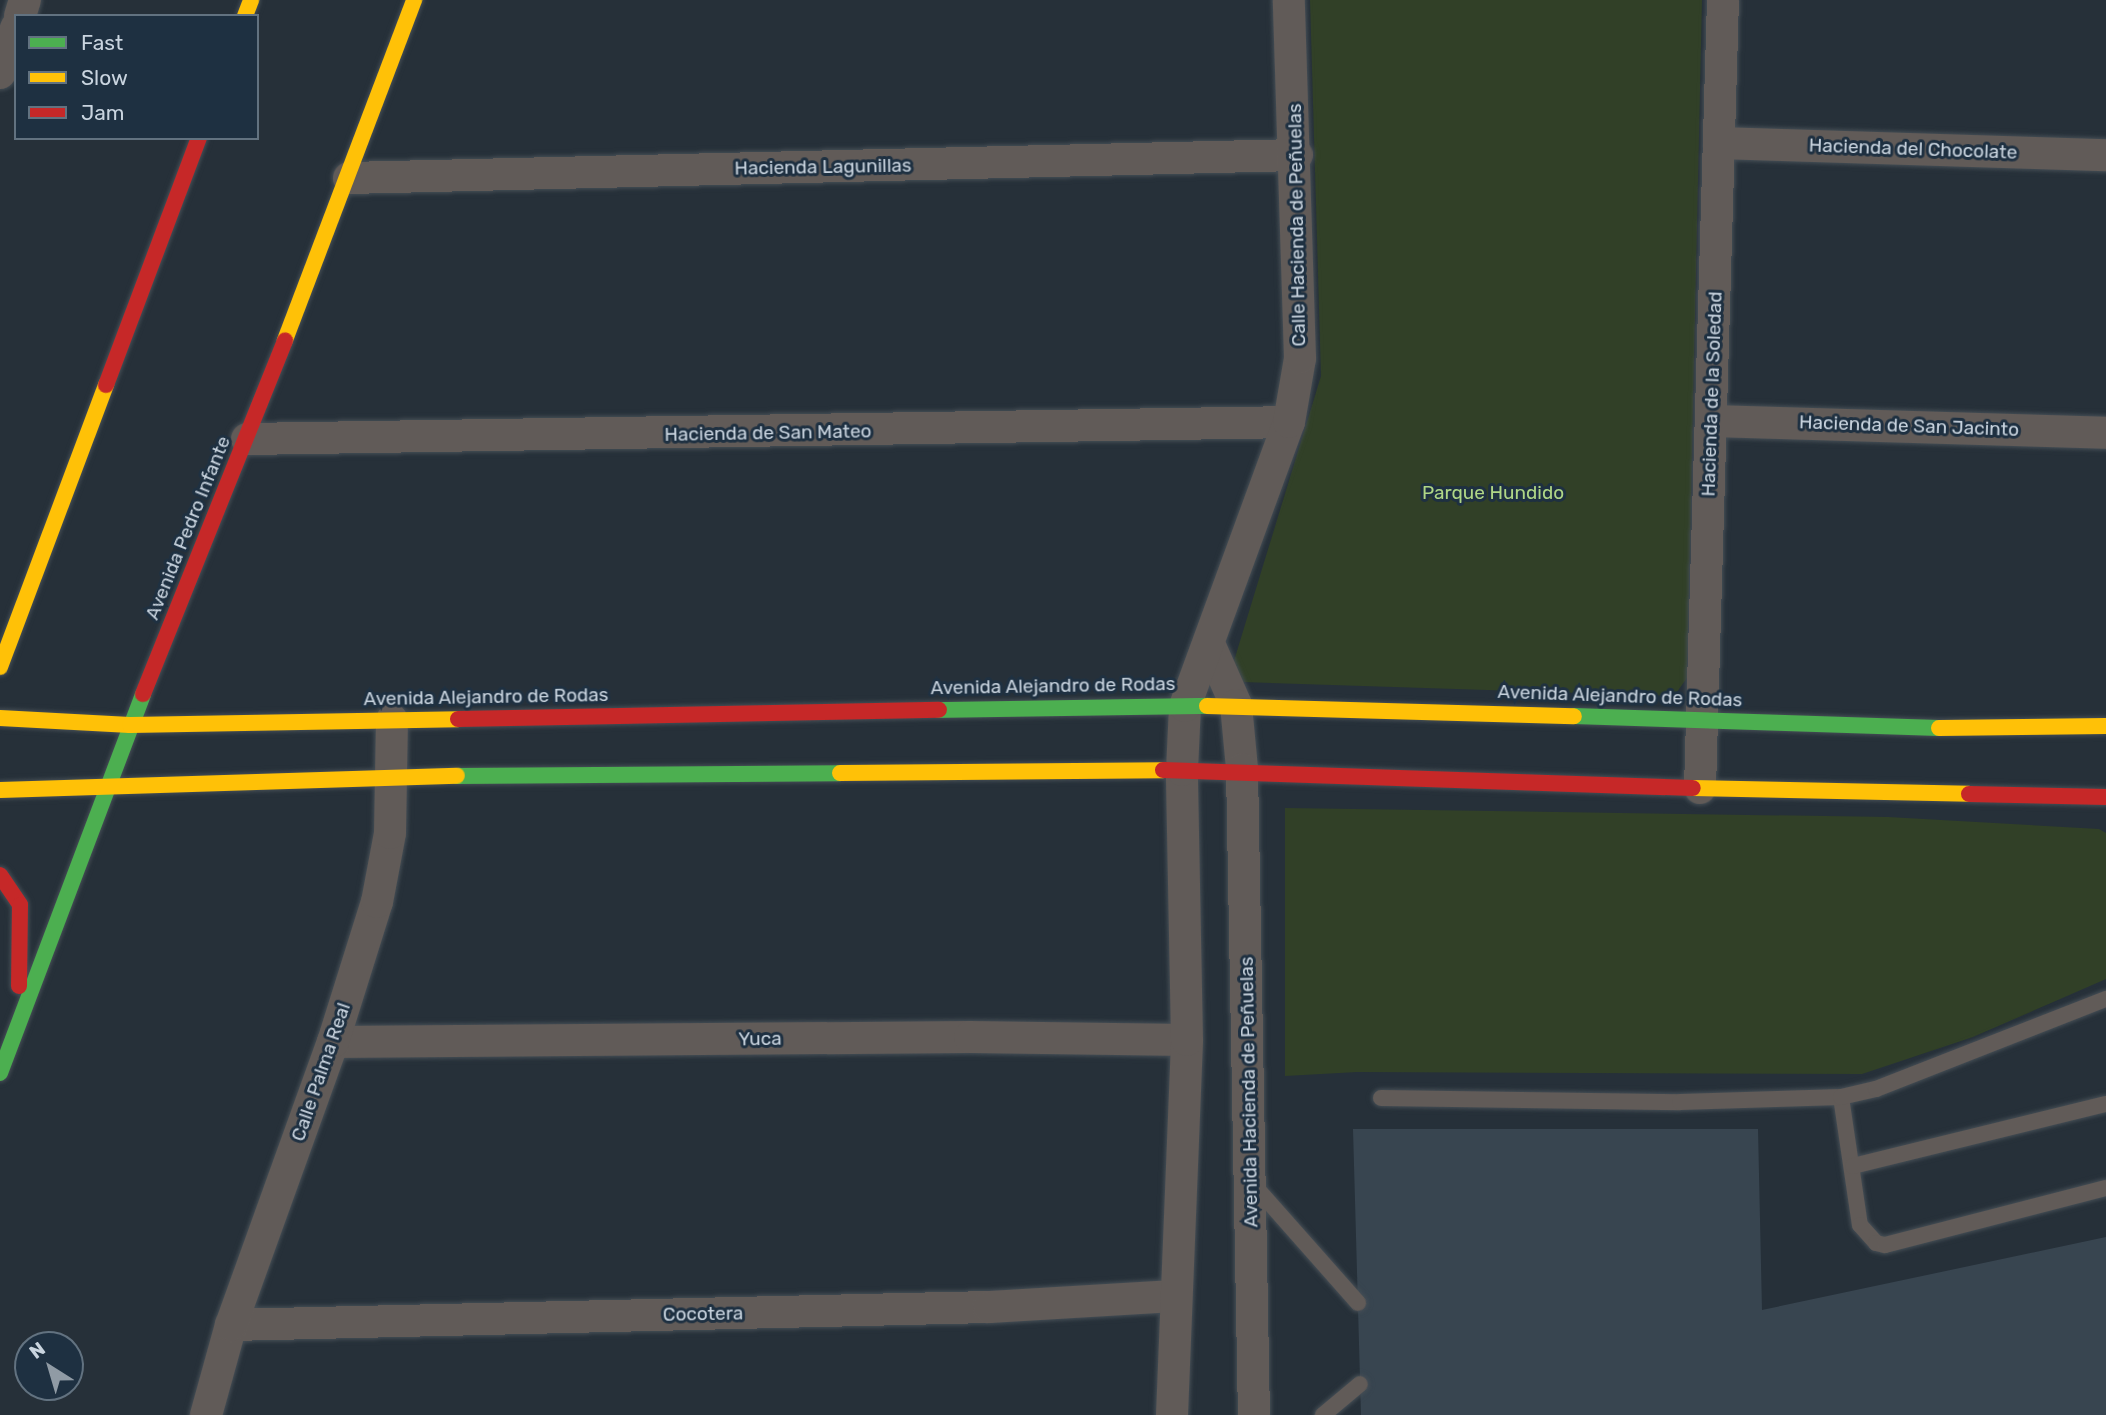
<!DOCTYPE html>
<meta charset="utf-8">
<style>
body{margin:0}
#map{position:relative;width:2106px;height:1415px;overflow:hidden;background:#263039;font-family:Rubik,sans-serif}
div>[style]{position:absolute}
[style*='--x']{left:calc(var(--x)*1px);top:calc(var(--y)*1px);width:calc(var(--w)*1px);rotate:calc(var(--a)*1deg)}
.green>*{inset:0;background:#314027}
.building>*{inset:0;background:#384550}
.roads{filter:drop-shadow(0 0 2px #454e55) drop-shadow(0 0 2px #454e55)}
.lane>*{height:16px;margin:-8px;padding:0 8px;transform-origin:8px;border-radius:8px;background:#615b58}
.street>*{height:32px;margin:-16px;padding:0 16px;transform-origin:16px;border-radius:16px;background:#615b58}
.fast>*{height:16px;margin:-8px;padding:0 8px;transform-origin:8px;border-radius:8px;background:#4caf50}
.slow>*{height:16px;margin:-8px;padding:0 8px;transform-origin:8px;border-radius:8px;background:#ffc107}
.jam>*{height:16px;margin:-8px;padding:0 8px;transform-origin:8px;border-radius:8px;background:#c62828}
span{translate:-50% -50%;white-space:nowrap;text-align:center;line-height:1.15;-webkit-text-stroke:6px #1e3041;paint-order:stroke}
.street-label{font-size:19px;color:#c9d4df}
.park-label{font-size:19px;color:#afd686}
.legend{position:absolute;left:14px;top:14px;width:245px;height:126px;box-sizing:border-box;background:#1e3041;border:2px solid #627280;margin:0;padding:9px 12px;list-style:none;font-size:21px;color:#c9d4df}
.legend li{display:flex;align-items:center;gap:14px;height:35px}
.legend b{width:35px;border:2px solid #627280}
.north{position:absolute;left:14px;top:1331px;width:70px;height:70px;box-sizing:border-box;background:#1e3041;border:2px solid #627280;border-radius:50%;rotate:323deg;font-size:19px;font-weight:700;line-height:28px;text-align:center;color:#c9d4df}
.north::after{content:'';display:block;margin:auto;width:24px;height:32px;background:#909ba5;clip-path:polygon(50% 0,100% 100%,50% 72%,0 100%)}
</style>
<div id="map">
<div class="green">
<i style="clip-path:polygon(1310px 0,1702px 0,1687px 678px,1674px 696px,1242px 682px,1233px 664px,1321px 376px)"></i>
<i style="clip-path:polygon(1285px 808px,1888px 817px,2099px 829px,2106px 833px,2106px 979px,1973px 1037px,1862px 1074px,1357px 1072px,1285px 1076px)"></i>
</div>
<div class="building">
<i style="clip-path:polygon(1353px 1129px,1758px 1129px,1762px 1310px,2106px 1237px,2106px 1415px,1361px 1415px)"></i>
</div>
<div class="roads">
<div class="lane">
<i style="--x:1841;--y:1097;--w:129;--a:81.6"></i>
<i style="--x:1860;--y:1225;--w:24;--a:48"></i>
<i style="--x:1876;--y:1243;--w:9;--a:13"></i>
<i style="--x:1885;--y:1245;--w:228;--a:-14.5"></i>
<i style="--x:1381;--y:1098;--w:299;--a:0.8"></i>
<i style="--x:1680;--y:1102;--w:161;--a:-1.8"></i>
<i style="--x:1841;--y:1097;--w:36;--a:-13"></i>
<i style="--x:1876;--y:1089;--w:247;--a:-21.4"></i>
<i style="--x:1853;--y:1166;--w:260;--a:-13.8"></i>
<i style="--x:1252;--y:1183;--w:160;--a:48.5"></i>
<i style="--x:1323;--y:1415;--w:48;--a:-40"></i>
</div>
<div class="street">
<i style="--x:20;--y:16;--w:17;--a:-73"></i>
<i style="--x:0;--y:73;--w:48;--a:-70.4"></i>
<i style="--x:1719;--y:143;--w:387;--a:1.8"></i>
<i style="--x:349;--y:178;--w:948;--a:-1.39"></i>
<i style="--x:1712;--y:421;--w:394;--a:1.7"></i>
<i style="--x:247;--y:439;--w:1042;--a:-0.93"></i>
<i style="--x:1210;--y:646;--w:64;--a:66.2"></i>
<i style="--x:1236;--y:705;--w:64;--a:84.6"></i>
<i style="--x:1242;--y:769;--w:646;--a:88.94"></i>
<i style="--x:1700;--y:788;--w:788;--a:-88.33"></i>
<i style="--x:333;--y:1042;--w:637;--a:-0.45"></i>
<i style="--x:970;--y:1037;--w:217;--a:0.8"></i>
<i style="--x:231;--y:1325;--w:758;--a:-1.36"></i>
<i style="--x:989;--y:1307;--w:186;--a:-3.4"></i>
<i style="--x:206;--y:1415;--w:93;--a:-74.5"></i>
<i style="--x:231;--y:1325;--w:301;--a:-70.2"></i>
<i style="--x:333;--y:1042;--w:147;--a:-72.6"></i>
<i style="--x:377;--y:902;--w:70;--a:-79.3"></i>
<i style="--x:390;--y:833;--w:113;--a:-89"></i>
<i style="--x:1172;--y:1415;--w:375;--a:-87.7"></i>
<i style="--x:1187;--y:1040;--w:270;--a:-91.1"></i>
<i style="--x:1182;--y:770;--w:64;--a:-87.3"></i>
<i style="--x:1185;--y:706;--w:302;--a:-69.9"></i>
<i style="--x:1289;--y:422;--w:65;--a:-80.2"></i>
<i style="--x:1300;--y:358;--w:358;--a:-91.8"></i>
</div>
<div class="fast">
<i style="--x:939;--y:710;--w:268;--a:-0.9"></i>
<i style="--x:1574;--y:716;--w:365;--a:1.9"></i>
<i style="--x:457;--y:776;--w:383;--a:-0.4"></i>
<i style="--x:0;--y:1073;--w:405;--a:-69.3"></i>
</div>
<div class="slow">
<i style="--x:245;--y:16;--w:17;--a:-69"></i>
<i style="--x:285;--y:340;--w:364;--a:-69.2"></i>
<i style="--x:0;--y:667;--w:301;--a:-69.4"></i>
<i style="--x:1207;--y:706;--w:367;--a:1.6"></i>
<i style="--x:0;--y:718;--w:130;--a:3.1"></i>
<i style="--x:130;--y:725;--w:328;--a:-1"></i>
<i style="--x:1939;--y:728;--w:167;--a:-0.7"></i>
<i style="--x:840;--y:773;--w:323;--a:-0.5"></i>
<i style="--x:1693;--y:788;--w:276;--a:1.2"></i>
<i style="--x:0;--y:790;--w:457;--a:-1.8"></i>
</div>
<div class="jam">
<i style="--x:106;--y:385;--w:264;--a:-69.4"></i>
<i style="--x:143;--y:694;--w:381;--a:-68.1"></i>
<i style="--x:458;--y:719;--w:481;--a:-1.1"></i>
<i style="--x:1163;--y:770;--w:530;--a:1.95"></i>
<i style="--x:1969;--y:794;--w:137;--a:1.3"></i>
<i style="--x:0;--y:875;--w:36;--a:56"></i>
<i style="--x:20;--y:905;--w:81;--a:90.7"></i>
</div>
</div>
<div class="street-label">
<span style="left:1913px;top:149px;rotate:2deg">Hacienda del Chocolate</span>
<span style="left:823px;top:167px;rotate:-1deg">Hacienda Lagunillas</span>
<span style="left:1297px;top:225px;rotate:-91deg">Calle Hacienda de Peñuelas</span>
<span style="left:1712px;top:394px;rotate:-88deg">Hacienda de la Soledad</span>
<span style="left:1909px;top:426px;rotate:2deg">Hacienda de San Jacinto</span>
<span style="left:768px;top:433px;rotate:-1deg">Hacienda de San Mateo</span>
<span style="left:188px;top:528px;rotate:-68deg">Avenida Pedro Infante</span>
<span style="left:1053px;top:686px;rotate:-1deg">Avenida Alejandro de Rodas</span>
<span style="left:1620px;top:696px;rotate:2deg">Avenida Alejandro de Rodas</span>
<span style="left:486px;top:697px;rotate:-1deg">Avenida Alejandro de Rodas</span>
<span style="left:760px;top:1039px;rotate:-1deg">Yuca</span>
<span style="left:321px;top:1072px;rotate:-71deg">Calle Palma Real</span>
<span style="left:1249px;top:1092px;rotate:-91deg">Avenida Hacienda de Peñuelas</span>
<span style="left:703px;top:1314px;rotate:-1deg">Cocotera</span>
</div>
<div class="park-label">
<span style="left:1493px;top:493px">Parque Hundido</span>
</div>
<ul class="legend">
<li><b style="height:9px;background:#4caf50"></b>Fast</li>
<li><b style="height:9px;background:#ffc107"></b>Slow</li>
<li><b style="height:9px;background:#c62828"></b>Jam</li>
</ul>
<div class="north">N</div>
</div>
